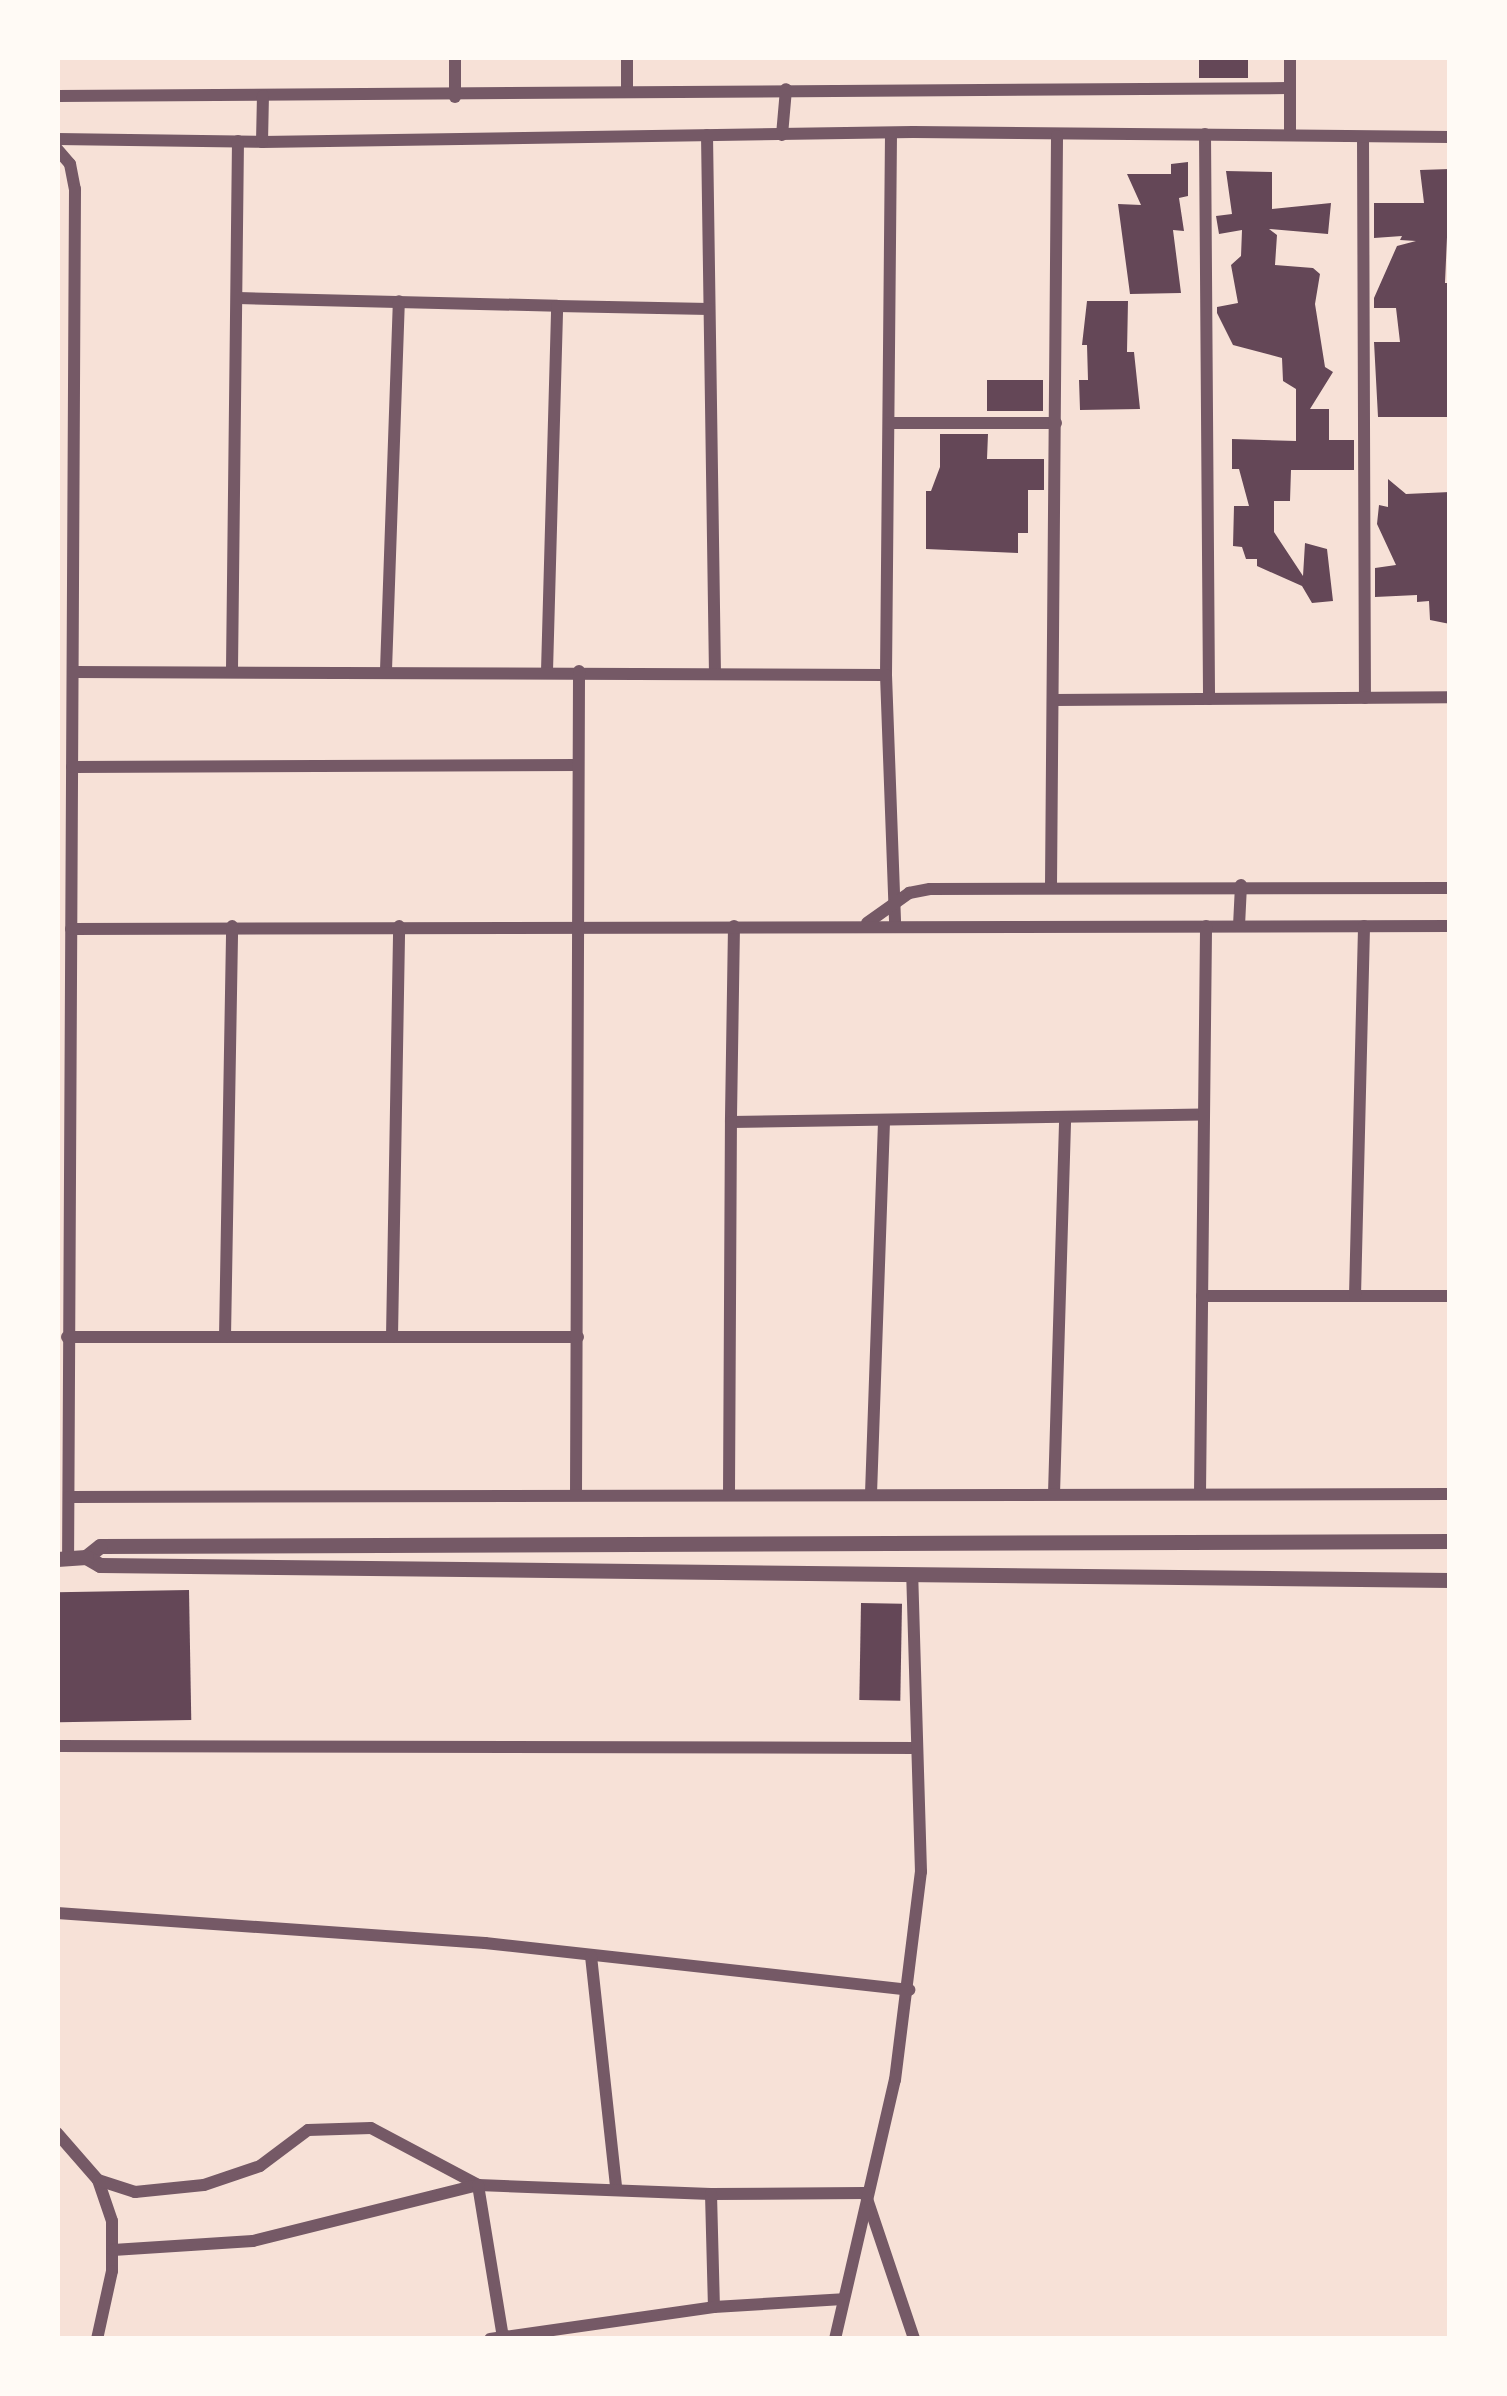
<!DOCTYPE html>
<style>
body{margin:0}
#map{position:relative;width:1507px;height:2396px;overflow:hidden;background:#f7e1d7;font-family:Overpass,sans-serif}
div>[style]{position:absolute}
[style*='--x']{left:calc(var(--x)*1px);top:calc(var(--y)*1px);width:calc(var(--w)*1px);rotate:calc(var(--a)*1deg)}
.building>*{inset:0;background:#644757;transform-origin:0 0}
.minor>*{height:12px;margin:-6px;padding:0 6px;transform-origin:6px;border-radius:6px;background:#755966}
.tertiary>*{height:15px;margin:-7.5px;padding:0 7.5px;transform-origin:7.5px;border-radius:7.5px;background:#755966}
span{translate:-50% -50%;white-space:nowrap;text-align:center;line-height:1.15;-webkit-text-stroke:9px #fffaf5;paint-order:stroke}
.frame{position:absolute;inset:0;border:60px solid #fffaf5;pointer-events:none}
</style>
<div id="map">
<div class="building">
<i style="left:1248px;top:57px;width:21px;height:49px;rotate:90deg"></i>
<i style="clip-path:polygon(1188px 162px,1188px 196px,1179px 198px,1184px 231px,1173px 230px,1181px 293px,1130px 294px,1118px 204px,1141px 205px,1127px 174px,1171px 174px,1171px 164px)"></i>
<i style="clip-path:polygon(1450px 169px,1445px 283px,1450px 283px,1450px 417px,1378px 417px,1374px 342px,1400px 342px,1396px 308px,1374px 308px,1374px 298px,1397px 246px,1416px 241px,1400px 240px,1402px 236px,1374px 238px,1374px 203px,1424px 203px,1420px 170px)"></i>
<i style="clip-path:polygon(1226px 171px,1272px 172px,1272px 209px,1331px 203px,1328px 234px,1269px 229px,1277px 235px,1275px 265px,1313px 268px,1320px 274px,1315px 304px,1325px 367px,1333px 372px,1310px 409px,1329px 409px,1329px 440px,1354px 440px,1354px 470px,1291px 470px,1290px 501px,1274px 501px,1274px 532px,1303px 576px,1305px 543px,1327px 549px,1333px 601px,1312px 603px,1302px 586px,1257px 566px,1257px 559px,1246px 559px,1242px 547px,1233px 546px,1234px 506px,1249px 506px,1239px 469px,1232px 469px,1232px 439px,1296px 441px,1296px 389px,1283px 381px,1282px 358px,1233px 345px,1217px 313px,1217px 307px,1238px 303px,1231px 265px,1241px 256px,1242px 230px,1219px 234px,1216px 216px,1232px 214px)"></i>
<i style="clip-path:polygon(1087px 301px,1128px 301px,1127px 352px,1134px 352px,1140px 409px,1080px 410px,1079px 380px,1088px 380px,1087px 345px,1082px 345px)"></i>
<i style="left:987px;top:380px;width:56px;height:31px"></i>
<i style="clip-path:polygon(940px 434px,988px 434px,987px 459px,1044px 459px,1044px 490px,1028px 490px,1028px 533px,1018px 533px,1018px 553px,926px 549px,926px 491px,931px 491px,940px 467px)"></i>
<i style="clip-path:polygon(1388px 479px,1406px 494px,1450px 492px,1450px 624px,1430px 620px,1429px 601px,1417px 602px,1417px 595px,1375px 597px,1375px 568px,1396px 565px,1377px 524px,1379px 505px,1388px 507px)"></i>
<i style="left:189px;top:1590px;width:130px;height:132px;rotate:89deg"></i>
<i style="left:861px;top:1603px;width:41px;height:97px;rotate:1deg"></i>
</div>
<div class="minor">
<i style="--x:627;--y:90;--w:33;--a:-90"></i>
<i style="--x:57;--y:96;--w:1231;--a:-0.37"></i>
<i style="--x:455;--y:97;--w:40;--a:-90"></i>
<i style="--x:891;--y:134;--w:541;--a:90.53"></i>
<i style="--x:886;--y:675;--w:249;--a:87.9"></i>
<i style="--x:1205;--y:134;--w:565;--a:89.59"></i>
<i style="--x:1290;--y:134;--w:77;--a:-90"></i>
<i style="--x:707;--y:135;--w:537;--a:89.15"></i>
<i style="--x:782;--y:135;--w:46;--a:-85"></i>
<i style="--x:1363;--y:137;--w:561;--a:89.8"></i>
<i style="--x:57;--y:139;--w:205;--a:0.8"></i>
<i style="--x:262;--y:142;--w:651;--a:-0.88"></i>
<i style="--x:913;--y:132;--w:537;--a:0.53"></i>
<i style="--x:262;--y:142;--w:46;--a:-88.8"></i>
<i style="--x:57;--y:149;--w:20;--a:49"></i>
<i style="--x:70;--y:164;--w:25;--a:79"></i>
<i style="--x:75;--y:189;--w:1369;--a:90.29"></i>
<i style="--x:238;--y:298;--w:319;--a:1.4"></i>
<i style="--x:889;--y:423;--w:167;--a:0"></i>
<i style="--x:232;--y:669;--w:528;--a:-89.35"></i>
<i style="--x:386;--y:670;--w:369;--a:-88"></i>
<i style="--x:547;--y:671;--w:365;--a:-88.4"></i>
<i style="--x:557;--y:306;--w:152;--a:1.1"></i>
<i style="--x:73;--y:672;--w:813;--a:0.21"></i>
<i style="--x:1054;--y:700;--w:396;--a:-0.4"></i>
<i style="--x:72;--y:767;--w:506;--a:-0.23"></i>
<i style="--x:1051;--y:886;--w:750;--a:-89.54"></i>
<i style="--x:867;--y:923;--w:52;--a:-35.5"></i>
<i style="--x:909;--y:893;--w:21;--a:-11"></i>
<i style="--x:930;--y:889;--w:520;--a:-0.11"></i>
<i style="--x:734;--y:926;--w:196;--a:90.9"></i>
<i style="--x:731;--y:1122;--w:471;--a:-0.9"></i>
<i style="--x:1239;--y:926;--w:41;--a:-87.2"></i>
<i style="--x:71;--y:929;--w:1379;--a:-0.12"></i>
<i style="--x:1202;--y:1296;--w:248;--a:0"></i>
<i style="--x:1355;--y:1296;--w:370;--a:-88.6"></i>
<i style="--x:67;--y:1337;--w:511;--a:0"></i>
<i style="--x:225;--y:1337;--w:411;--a:-89"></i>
<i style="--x:392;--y:1337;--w:411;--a:-89"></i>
<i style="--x:729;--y:1494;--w:372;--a:-89.7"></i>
<i style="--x:871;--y:1494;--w:374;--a:-88"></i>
<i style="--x:1054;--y:1494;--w:377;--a:-88.3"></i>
<i style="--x:1200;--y:1494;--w:568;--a:-89.39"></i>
<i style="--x:576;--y:1495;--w:824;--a:-89.79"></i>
<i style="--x:69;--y:1497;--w:1381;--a:-0.12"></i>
<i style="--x:57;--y:1746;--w:859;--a:0.13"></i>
<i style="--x:57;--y:1913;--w:429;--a:4"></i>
<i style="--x:485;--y:1943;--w:427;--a:6.3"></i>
<i style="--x:591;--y:1956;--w:233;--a:83.8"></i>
<i style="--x:57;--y:2133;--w:62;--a:48.9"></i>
<i style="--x:98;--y:2180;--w:43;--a:71.1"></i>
<i style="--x:112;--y:2221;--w:50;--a:90"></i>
<i style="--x:112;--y:2271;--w:70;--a:102.4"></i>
<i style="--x:98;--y:2180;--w:39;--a:18"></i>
<i style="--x:135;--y:2192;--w:69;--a:-5.8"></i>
<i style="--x:204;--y:2185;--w:59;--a:-18.7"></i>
<i style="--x:260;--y:2166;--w:60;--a:-36.9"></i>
<i style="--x:308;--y:2130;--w:63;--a:-1.8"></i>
<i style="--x:371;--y:2128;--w:121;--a:28"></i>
<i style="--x:478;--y:2185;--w:233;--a:2.2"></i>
<i style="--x:711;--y:2194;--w:154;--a:-0.4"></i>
<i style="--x:865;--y:2193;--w:154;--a:71.4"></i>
<i style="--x:711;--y:2194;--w:113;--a:88.5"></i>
<i style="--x:113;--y:2250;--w:140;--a:-3.7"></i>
<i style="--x:253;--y:2241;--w:232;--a:-14"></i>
<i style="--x:478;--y:2185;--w:154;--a:80.7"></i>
<i style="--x:490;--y:2339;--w:226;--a:-8.1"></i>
<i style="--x:714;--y:2307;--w:129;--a:-3.5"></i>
<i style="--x:835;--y:2339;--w:266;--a:-77"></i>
<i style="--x:895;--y:2080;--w:210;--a:-82.9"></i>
<i style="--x:921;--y:1872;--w:295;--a:-91.7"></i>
</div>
<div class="tertiary">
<i style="--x:1450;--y:1541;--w:1350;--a:179.79"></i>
<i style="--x:100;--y:1546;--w:18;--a:142"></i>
<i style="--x:86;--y:1557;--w:16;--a:30"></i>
<i style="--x:100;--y:1565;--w:1350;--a:0.64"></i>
<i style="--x:57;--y:1559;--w:29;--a:-4"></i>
</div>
<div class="frame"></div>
</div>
